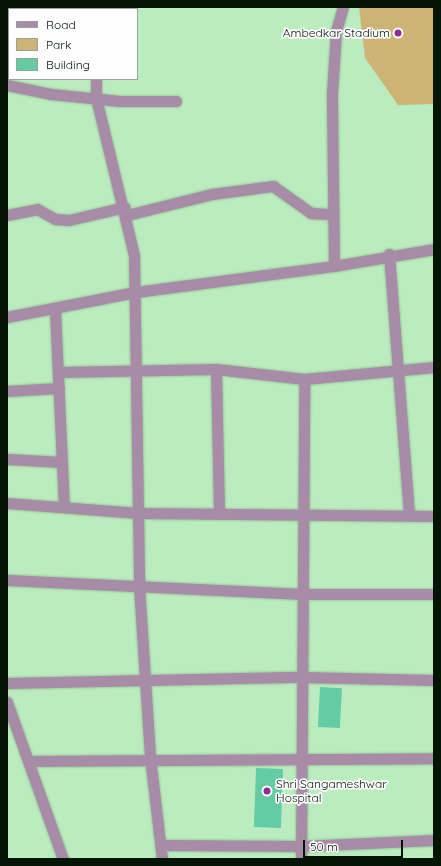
<!DOCTYPE html>
<style>
body{margin:0}
#map{position:relative;width:441px;height:866px;overflow:hidden;background:#bbecbf;font-family:Quicksand,sans-serif}
div>[style]{position:absolute}
[style*='--x']{left:calc(var(--x)*1px);top:calc(var(--y)*1px);width:calc(var(--w)*1px);rotate:calc(var(--a)*1deg)}
.green>*{inset:0;background:#ceb376}
.building>*{inset:0;background:#63cca5;transform-origin:0 0}
.roads{filter:drop-shadow(0 0 1px #9ac59e) drop-shadow(0 0 1px #9ac59e)}
.minor>*{height:11px;margin:-5.5px;padding:0 5.5px;transform-origin:5.5px;border-radius:5.5px;background:#a88ba7}
.tertiary>*{height:11px;margin:-5.5px;padding:0 5.5px;transform-origin:5.5px;border-radius:5.5px;background:#a88ba7}
.dots>*{width:11px;height:11px;translate:-50% -50%;box-sizing:border-box;border:2px solid #fefefe;border-radius:50%}
span{translate:-50% -50%;white-space:nowrap;text-align:center;line-height:1.15;-webkit-text-stroke:3.5px #fefefe;paint-order:stroke}
.poi-label{font-size:12px;color:#041506}
.right{translate:-100% -50%;text-align:right}
.left{translate:0 -50%;text-align:left}
.frame{position:absolute;inset:0;border:8px solid #041506;pointer-events:none}
.legend{position:absolute;left:8px;top:8px;width:130px;height:72px;box-sizing:border-box;background:#fefefe;border:1px solid #9aa19b;margin:0;padding:5px 7px;list-style:none;font-size:12px;color:#041506}
.legend li{display:flex;align-items:center;gap:8px;height:20px}
.legend b{width:20px;border:1px solid #9aa19b}
.scale{position:absolute;left:303px;top:840px;width:100px;height:18px;box-sizing:border-box;border:2px solid #041506;border-top:0;padding-left:5px;font-size:12px;line-height:14px;white-space:nowrap;color:#041506;-webkit-text-stroke:3px #fefefe;paint-order:stroke}
</style>
<div id="map">
<div class="green">
<i style="clip-path:polygon(359px 7px,434px 7px,434px 104px,398px 105px,365px 58px)"></i>
</div>
<div class="building">
<i style="left:320px;top:687px;width:22px;height:40px;rotate:3deg"></i>
<i style="left:256px;top:768px;width:27px;height:59px;rotate:2deg"></i>
</div>
<div class="roads">
<div class="minor">
<i style="--x:94;--y:7;--w:2;--a:90"></i>
<i style="--x:96;--y:79;--w:19;--a:90"></i>
<i style="--x:96;--y:98;--w:162;--a:76.4"></i>
<i style="--x:134;--y:255;--w:331;--a:89.1"></i>
<i style="--x:139;--y:586;--w:171;--a:86.3"></i>
<i style="--x:150;--y:757;--w:103;--a:83.3"></i>
<i style="--x:7;--y:85;--w:45;--a:11.6"></i>
<i style="--x:51;--y:94;--w:69;--a:5.8"></i>
<i style="--x:120;--y:101;--w:56;--a:0"></i>
<i style="--x:7;--y:215;--w:31;--a:-11"></i>
<i style="--x:37;--y:209;--w:21;--a:29"></i>
<i style="--x:55;--y:219;--w:14;--a:4"></i>
<i style="--x:69;--y:220;--w:57;--a:-13.1"></i>
<i style="--x:127;--y:215;--w:88;--a:-13.9"></i>
<i style="--x:212;--y:194;--w:62;--a:-7.5"></i>
<i style="--x:273;--y:186;--w:47;--a:35.4"></i>
<i style="--x:311;--y:213;--w:22;--a:3"></i>
<i style="--x:389;--y:254;--w:261;--a:85.6"></i>
<i style="--x:334;--y:266;--w:173;--a:-90.7"></i>
<i style="--x:332;--y:93;--w:62;--a:-86.3"></i>
<i style="--x:336;--y:31;--w:25;--a:-74"></i>
<i style="--x:55;--y:310;--w:197;--a:87.4"></i>
<i style="--x:7;--y:317;--w:131;--a:-11"></i>
<i style="--x:136;--y:292;--w:200;--a:-7.5"></i>
<i style="--x:334;--y:266;--w:101;--a:-9.6"></i>
<i style="--x:216;--y:369;--w:145;--a:88.8"></i>
<i style="--x:58;--y:372;--w:158;--a:-1.1"></i>
<i style="--x:216;--y:369;--w:89;--a:6.5"></i>
<i style="--x:304;--y:379;--w:131;--a:-5.3"></i>
<i style="--x:7;--y:391;--w:52;--a:-3.3"></i>
<i style="--x:7;--y:459;--w:55;--a:3.1"></i>
<i style="--x:7;--y:503;--w:132;--a:4.3"></i>
<i style="--x:139;--y:513;--w:295;--a:0.6"></i>
<i style="--x:7;--y:580;--w:296;--a:2.7"></i>
<i style="--x:303;--y:594;--w:131;--a:0"></i>
<i style="--x:7;--y:683;--w:295;--a:-1.2"></i>
<i style="--x:302;--y:677;--w:132;--a:1.3"></i>
<i style="--x:29;--y:761;--w:405;--a:-0.4"></i>
<i style="--x:161;--y:845;--w:140;--a:0.4"></i>
<i style="--x:301;--y:846;--w:133;--a:-2.6"></i>
<i style="--x:301;--y:859;--w:480;--a:-89.6"></i>
</div>
<div class="tertiary">
<i style="--x:46;--y:9;--w:2;--a:-63"></i>
<i style="--x:7;--y:73;--w:4;--a:-56"></i>
<i style="--x:7;--y:702;--w:167;--a:70.4"></i>
</div>
</div>
<div class="dots">
<i style="left:398px;top:33px;background:#8f2b92"></i>
<i style="left:267px;top:791px;background:#8f2b92"></i>
</div>
<div class="poi-label">
<span class="right" style="left:390px;top:33px">Ambedkar Stadium</span>
<span class="left" style="left:276px;top:791px">Shri Sangameshwar<br>Hospital</span>
</div>
<div class="frame"></div>
<ul class="legend">
<li><b style="height:5px;background:#a88ba7"></b>Road</li>
<li><b style="height:11px;background:#ceb376"></b>Park</li>
<li><b style="height:11px;background:#63cca5"></b>Building</li>
</ul>
<div class="scale">50 m</div>
</div>
